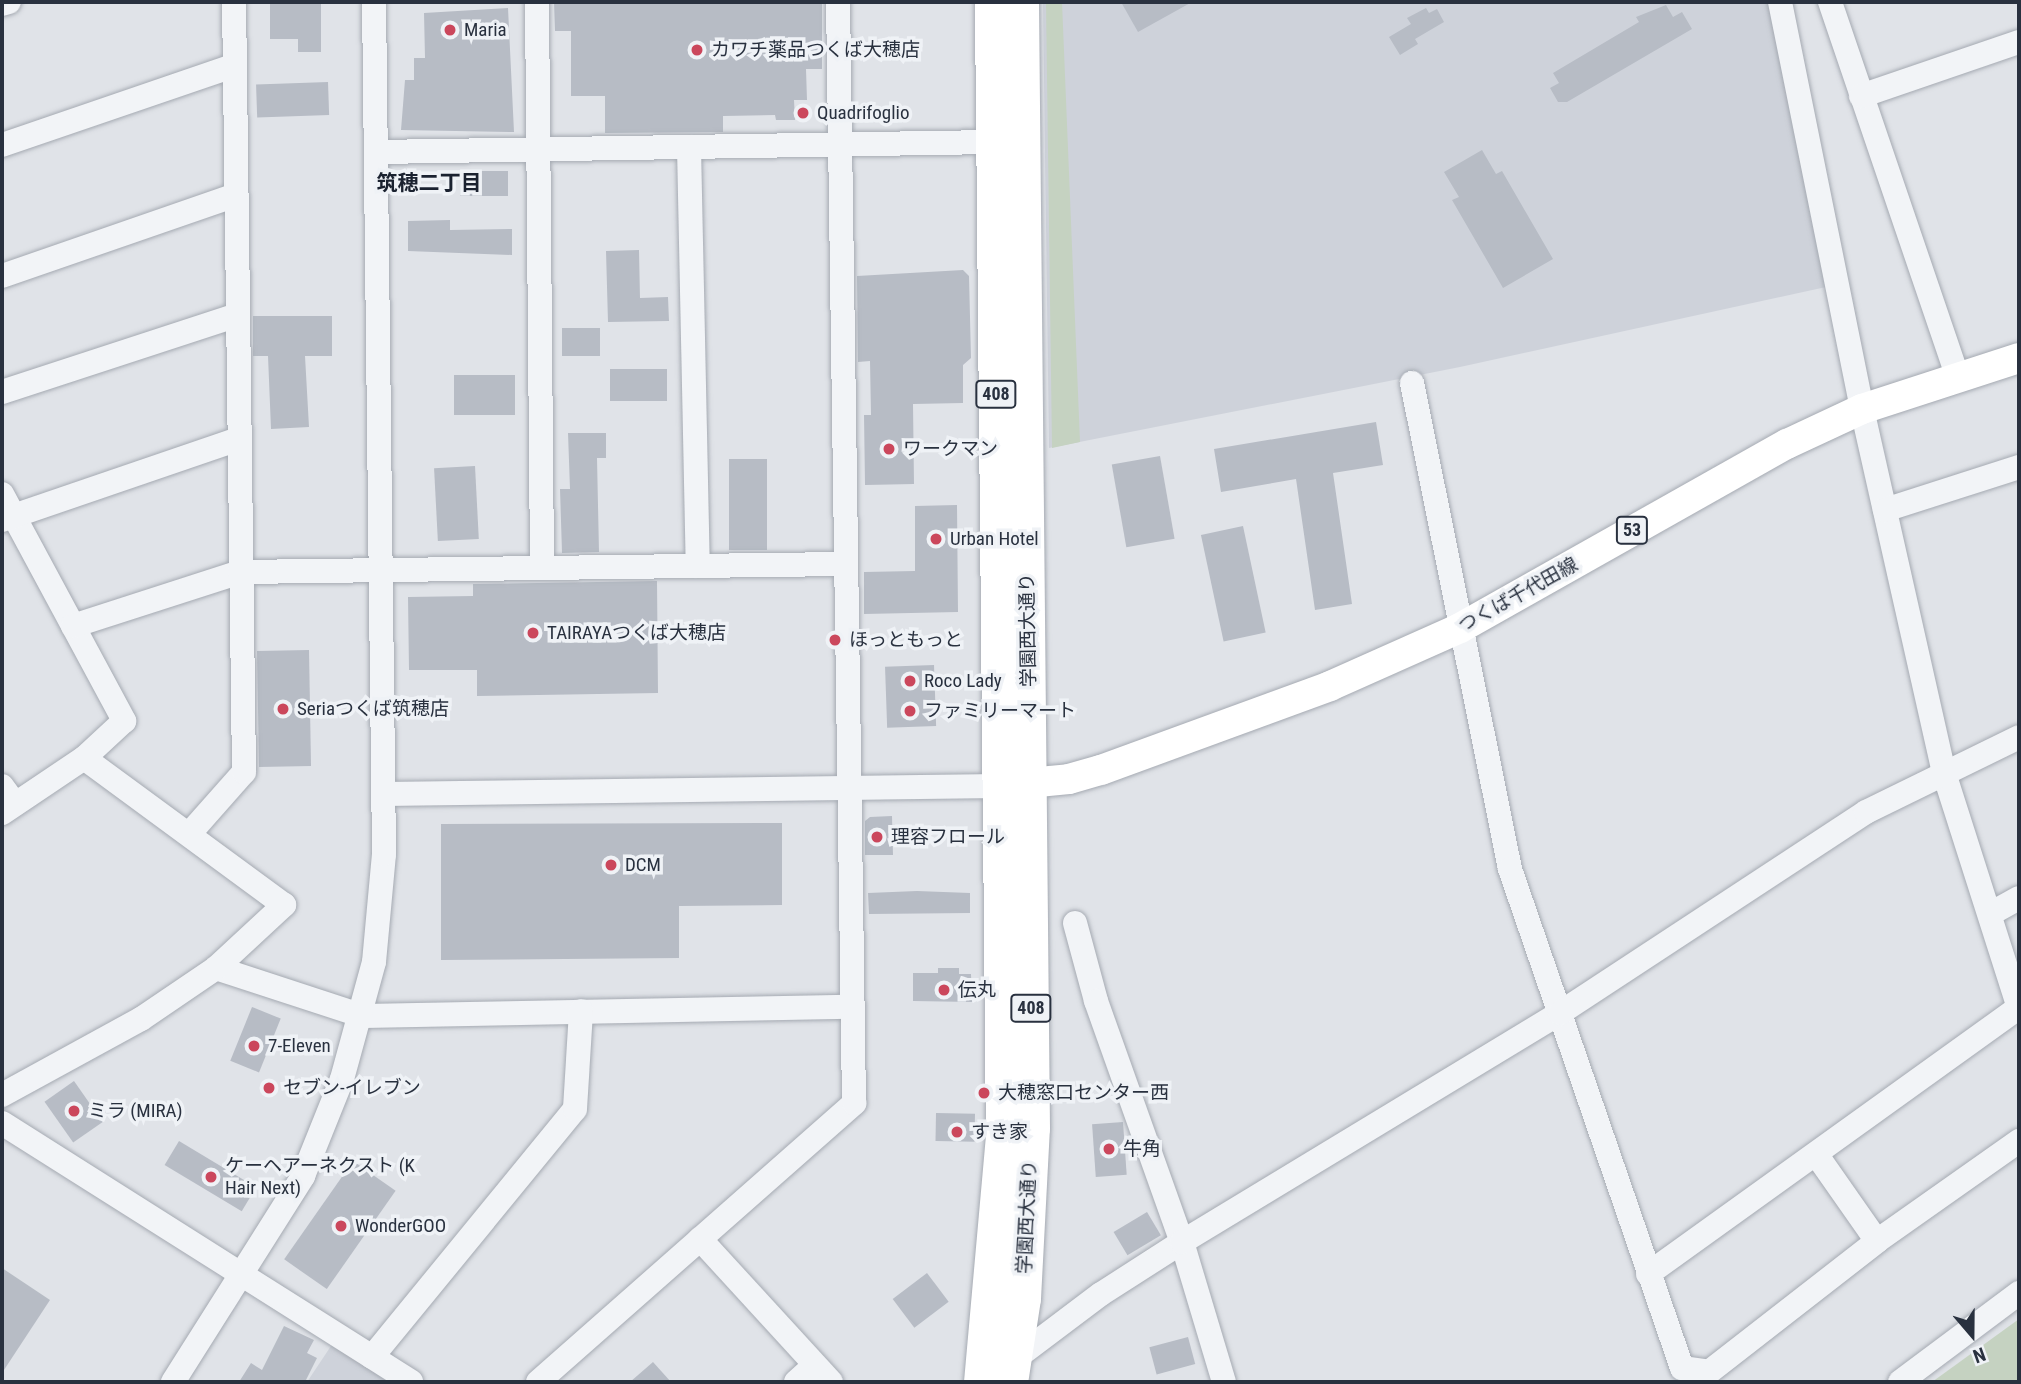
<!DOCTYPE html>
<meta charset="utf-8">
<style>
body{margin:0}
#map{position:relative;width:2021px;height:1384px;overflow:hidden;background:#e0e3e8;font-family:"Roboto Condensed","Noto Sans JP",sans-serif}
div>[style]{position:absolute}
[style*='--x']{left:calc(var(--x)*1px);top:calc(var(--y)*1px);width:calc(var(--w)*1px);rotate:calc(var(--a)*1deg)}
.built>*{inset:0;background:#ced2da}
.green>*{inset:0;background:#c5d2c1}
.building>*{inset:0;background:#b7bcc5;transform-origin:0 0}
.roads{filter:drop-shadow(0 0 2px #a5aab2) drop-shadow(0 0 2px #a5aab2)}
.minor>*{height:24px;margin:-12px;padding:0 12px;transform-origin:12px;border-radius:12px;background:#f2f4f7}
.major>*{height:30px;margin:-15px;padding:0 15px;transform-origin:15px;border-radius:15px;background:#fff}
.highway>*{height:35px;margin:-17.5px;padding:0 17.5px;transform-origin:17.5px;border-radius:17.5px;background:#fff}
.dots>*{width:19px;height:19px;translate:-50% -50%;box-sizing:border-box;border:4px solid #eff2f6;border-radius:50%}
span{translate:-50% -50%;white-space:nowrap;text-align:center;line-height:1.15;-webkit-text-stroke:7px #eff2f6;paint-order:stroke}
.shield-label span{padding:2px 5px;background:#eff2f6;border:2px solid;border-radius:5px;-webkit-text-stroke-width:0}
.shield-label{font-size:18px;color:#29313f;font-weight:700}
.poi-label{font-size:19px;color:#29313f}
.left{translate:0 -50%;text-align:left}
.street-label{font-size:19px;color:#29313f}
.neighbourhood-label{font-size:21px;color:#1b2230;font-weight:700}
.frame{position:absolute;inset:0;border:4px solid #29313f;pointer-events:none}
.north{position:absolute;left:1937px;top:1300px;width:70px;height:70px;-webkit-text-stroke:5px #eff2f6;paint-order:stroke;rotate:160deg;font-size:19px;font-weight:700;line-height:28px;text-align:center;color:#29313f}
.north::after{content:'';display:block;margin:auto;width:24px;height:32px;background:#29313f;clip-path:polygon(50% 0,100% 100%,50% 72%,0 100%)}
</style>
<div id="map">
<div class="built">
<i style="clip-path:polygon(1043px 2px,1769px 2px,1826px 287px,1460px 367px,1049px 448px)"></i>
<i style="clip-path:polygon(333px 1343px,388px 1382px,307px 1382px)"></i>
</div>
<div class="green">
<i style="clip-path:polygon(1046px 2px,1062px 2px,1080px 442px,1052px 448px)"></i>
<i style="clip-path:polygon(2019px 1319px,2019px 1382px,1932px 1382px)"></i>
</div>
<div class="building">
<i style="clip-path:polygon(270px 2px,321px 2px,321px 52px,298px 52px,298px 39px,270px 39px)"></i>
<i style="clip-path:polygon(554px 2px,822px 2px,822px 69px,806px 69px,807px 100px,794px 100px,795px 120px,776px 120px,775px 115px,723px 116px,723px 132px,605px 133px,605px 96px,571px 96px,571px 31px,555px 31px)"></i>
<i style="clip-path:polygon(1121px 2px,1192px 2px,1138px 32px)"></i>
<i style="clip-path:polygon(1666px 5px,1673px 17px,1682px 12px,1692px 29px,1567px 102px,1558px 102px,1550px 88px,1559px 83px,1553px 73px,1639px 22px,1636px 17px)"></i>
<i style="clip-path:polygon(508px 8px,514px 132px,401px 130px,405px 80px,414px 80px,414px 58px,425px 58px,424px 13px)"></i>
<i style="clip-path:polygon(1426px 8px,1429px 13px,1437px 9px,1444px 22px,1415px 39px,1418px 44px,1400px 55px,1389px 37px,1411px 24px,1407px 18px)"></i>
<i style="left:328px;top:82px;width:33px;height:72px;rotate:88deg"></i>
<i style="clip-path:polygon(1482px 150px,1496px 174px,1502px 171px,1553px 259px,1503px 288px,1452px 200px,1459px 197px,1444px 172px)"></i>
<i style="left:460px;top:171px;width:48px;height:25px"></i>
<i style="clip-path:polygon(450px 220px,450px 230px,512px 229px,512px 255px,408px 251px,408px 221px)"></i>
<i style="clip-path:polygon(639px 250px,640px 298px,668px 297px,669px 321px,608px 322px,606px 251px)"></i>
<i style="clip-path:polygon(963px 270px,969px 276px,971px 358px,963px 365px,963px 403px,913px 404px,914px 484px,865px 485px,864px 415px,871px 415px,870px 361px,858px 362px,857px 276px)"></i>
<i style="clip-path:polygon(253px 316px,332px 316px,332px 356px,305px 356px,309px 427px,271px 429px,268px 356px,253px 356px)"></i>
<i style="left:562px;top:328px;width:38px;height:28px"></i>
<i style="left:667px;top:369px;width:32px;height:57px;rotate:90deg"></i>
<i style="left:454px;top:375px;width:61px;height:40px"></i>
<i style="clip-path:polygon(1376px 422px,1383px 465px,1333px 473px,1352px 604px,1315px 610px,1296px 479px,1221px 492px,1214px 449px)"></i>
<i style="clip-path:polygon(568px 433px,606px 433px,606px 458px,597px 458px,599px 552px,562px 553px,560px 489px,570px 489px)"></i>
<i style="left:1160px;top:456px;width:84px;height:49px;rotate:80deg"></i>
<i style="left:729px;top:459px;width:38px;height:91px"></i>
<i style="left:475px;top:466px;width:73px;height:41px;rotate:87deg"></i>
<i style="clip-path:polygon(957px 505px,958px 612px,864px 614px,864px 572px,915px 571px,915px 506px)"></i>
<i style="left:1243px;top:526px;width:109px;height:43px;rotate:78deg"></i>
<i style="clip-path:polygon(657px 581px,658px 693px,477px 696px,477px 670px,409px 670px,408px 597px,473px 596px,473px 584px)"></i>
<i style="left:309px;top:650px;width:116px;height:52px;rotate:89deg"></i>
<i style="left:934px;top:665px;width:61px;height:49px;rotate:88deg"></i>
<i style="clip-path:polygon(892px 816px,893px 855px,865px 855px,865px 821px,870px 817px)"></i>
<i style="clip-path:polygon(782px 823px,782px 905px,679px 906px,679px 958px,441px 960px,441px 824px)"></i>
<i style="clip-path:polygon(917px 891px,970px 893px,970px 913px,869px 914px,868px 893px)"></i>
<i style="clip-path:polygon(938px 968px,959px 968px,959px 974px,971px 974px,972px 1002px,913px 1001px,913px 973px,938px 973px)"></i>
<i style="left:252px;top:1007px;width:31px;height:58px;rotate:22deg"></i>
<i style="left:74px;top:1081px;width:50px;height:36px;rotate:55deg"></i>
<i style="left:936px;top:1113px;width:39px;height:28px;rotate:1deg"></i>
<i style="left:1123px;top:1122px;width:53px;height:31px;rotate:86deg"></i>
<i style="left:179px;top:1141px;width:90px;height:28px;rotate:31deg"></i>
<i style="left:353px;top:1161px;width:52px;height:120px;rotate:35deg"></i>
<i style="left:1147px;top:1212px;width:27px;height:39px;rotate:59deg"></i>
<i style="clip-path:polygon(2px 1268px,50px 1300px,2px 1373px)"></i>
<i style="left:927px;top:1273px;width:36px;height:43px;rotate:53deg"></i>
<i style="clip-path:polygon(284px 1326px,314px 1340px,307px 1353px,317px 1358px,305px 1382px,239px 1382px,251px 1363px,262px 1370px)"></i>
<i style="left:1188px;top:1337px;width:28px;height:40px;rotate:75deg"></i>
<i style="clip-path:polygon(653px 1362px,671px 1382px,630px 1382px)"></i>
</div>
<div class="roads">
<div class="minor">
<i style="--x:537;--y:2;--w:566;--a:89.49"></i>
<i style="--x:1780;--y:2;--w:415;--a:78.6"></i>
<i style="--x:1862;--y:409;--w:373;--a:77.3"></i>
<i style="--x:1944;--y:773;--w:247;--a:72.3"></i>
<i style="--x:1830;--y:2;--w:395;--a:71.2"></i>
<i style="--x:2;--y:4;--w:7;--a:-16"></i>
<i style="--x:1861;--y:96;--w:167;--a:-18.9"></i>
<i style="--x:2;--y:145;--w:246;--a:-18.9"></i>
<i style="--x:689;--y:147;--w:419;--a:88.8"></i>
<i style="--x:377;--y:152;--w:616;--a:-0.93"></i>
<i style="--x:2;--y:276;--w:248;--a:-19.1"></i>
<i style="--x:1412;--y:383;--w:496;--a:78.6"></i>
<i style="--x:1510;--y:869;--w:528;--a:70.98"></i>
<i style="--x:1682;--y:1368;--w:27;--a:8"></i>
<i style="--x:1709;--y:1372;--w:213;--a:-37.9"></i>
<i style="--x:1877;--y:1241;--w:174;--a:-35.2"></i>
<i style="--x:2;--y:392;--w:247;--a:-18.1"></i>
<i style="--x:2;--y:494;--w:258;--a:61.7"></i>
<i style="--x:124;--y:721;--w:54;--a:137.2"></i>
<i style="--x:84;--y:758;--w:99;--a:146.1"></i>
<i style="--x:1885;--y:510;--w:141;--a:-17.8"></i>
<i style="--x:2;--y:520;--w:250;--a:-18.9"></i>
<i style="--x:73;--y:626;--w:176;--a:-17.9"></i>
<i style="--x:240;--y:572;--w:605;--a:-0.76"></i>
<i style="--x:2;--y:786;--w:22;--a:54"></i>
<i style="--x:384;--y:794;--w:616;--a:-0.74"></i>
<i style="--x:190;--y:833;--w:81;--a:-48.5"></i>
<i style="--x:244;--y:772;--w:770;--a:-90.74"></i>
<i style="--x:1990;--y:914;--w:33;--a:-29"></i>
<i style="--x:1075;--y:923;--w:81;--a:74.9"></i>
<i style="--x:1096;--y:1001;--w:256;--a:70.4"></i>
<i style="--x:1182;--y:1242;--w:146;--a:73.3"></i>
<i style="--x:216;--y:968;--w:155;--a:18.1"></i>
<i style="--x:363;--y:1016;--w:487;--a:-1.1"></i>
<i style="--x:2;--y:1095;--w:158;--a:-28.7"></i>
<i style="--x:141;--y:1019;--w:91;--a:-34.2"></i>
<i style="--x:216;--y:968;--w:93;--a:-42.8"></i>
<i style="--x:284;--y:905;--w:248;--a:-143.7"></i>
<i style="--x:2;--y:1123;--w:484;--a:32.3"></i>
<i style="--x:1816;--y:1154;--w:106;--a:55"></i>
<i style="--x:700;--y:1239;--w:194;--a:47.5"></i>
<i style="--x:1648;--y:1274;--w:457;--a:-35.7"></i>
<i style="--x:372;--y:1357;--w:320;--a:-50.7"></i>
<i style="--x:575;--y:1109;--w:98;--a:-86.5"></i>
<i style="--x:1008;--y:1364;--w:116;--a:-37"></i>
<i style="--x:1101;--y:1294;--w:96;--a:-32.7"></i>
<i style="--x:1182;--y:1242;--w:442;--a:-31.2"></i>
<i style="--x:1560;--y:1013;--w:366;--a:-33.3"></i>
<i style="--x:1866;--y:812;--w:170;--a:-26.1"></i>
<i style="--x:173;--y:1382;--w:244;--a:-57.7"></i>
<i style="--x:303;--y:1176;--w:105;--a:-68.1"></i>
<i style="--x:342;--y:1079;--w:121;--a:-74.7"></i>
<i style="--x:374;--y:962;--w:108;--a:-84.7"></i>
<i style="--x:384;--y:854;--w:852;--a:-90.67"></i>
<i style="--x:538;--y:1382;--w:422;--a:-41.4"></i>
<i style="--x:854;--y:1103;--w:1101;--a:-90.83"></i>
<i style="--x:796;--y:1382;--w:25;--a:-42"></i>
<i style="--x:1900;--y:1382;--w:149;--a:-36.8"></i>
</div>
<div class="major">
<i style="--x:1007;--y:785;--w:62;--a:-5.5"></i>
<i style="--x:1069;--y:779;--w:33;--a:-16"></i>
<i style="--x:1101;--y:770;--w:244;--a:-20.1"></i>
<i style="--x:1330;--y:686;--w:142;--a:-24"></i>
<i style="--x:1460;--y:628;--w:375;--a:-29.4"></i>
<i style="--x:1787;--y:444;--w:83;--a:-25"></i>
<i style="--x:1862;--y:409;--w:165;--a:-18"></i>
</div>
<div class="highway">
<i style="--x:981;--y:1382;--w:246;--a:-84.9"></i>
<i style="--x:1003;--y:1137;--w:1135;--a:-90.56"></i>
<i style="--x:1010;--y:1382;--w:85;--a:-81.2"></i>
<i style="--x:1023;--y:1298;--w:170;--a:-87"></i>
<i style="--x:1032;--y:1128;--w:1126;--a:-90.56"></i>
</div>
</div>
<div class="dots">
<i style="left:450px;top:30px;background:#cb475c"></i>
<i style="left:697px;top:50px;background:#cb475c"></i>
<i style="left:803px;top:113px;background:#cb475c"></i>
<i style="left:889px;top:449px;background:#cb475c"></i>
<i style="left:936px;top:539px;background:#cb475c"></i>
<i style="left:533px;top:633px;background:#cb475c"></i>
<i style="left:835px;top:640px;background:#cb475c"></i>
<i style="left:910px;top:681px;background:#cb475c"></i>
<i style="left:283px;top:709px;background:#cb475c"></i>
<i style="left:910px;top:711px;background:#cb475c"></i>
<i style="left:877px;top:837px;background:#cb475c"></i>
<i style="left:611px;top:865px;background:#cb475c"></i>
<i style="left:944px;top:990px;background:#cb475c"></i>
<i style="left:254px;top:1046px;background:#cb475c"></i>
<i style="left:269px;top:1088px;background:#cb475c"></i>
<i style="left:984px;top:1093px;background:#cb475c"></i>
<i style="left:74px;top:1111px;background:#cb475c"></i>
<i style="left:957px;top:1132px;background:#cb475c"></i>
<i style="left:1109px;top:1149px;background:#cb475c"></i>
<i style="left:211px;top:1177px;background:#cb475c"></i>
<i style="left:341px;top:1226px;background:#cb475c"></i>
</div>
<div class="shield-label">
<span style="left:996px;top:394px">408</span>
<span style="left:1632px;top:530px">53</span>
<span style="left:1031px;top:1008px">408</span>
</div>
<div class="poi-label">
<span class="left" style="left:464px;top:30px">Maria</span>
<span class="left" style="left:711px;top:50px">カワチ薬品つくば大穂店</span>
<span class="left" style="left:817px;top:113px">Quadrifoglio</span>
<span class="left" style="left:903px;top:449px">ワークマン</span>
<span class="left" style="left:950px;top:539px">Urban Hotel</span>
<span class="left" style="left:547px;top:633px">TAIRAYAつくば大穂店</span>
<span class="left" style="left:849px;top:640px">ほっともっと</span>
<span class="left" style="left:924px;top:681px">Roco Lady</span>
<span class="left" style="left:297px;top:709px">Seriaつくば筑穂店</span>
<span class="left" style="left:924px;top:711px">ファミリーマート</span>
<span class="left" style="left:891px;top:837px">理容フロール</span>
<span class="left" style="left:625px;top:865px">DCM</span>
<span class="left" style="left:958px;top:990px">伝丸</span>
<span class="left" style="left:268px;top:1046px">7-Eleven</span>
<span class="left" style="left:283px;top:1088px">セブン-イレブン</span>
<span class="left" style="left:998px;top:1093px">大穂窓口センター西</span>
<span class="left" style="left:88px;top:1111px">ミラ (MIRA)</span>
<span class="left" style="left:971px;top:1132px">すき家</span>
<span class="left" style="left:1123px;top:1149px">牛角</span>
<span class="left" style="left:225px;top:1177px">ケーヘアーネクスト (K<br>Hair Next)</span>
<span class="left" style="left:355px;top:1226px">WonderGOO</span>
</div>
<div class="street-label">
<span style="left:1518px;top:595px;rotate:-29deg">つくば千代田線</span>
<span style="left:1028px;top:630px;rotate:-91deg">学園西大通り</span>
<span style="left:1027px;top:1217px;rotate:-87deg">学園西大通り</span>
</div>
<div class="neighbourhood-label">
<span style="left:429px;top:183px">筑穂二丁目</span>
</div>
<div class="frame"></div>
<div class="north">N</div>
</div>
